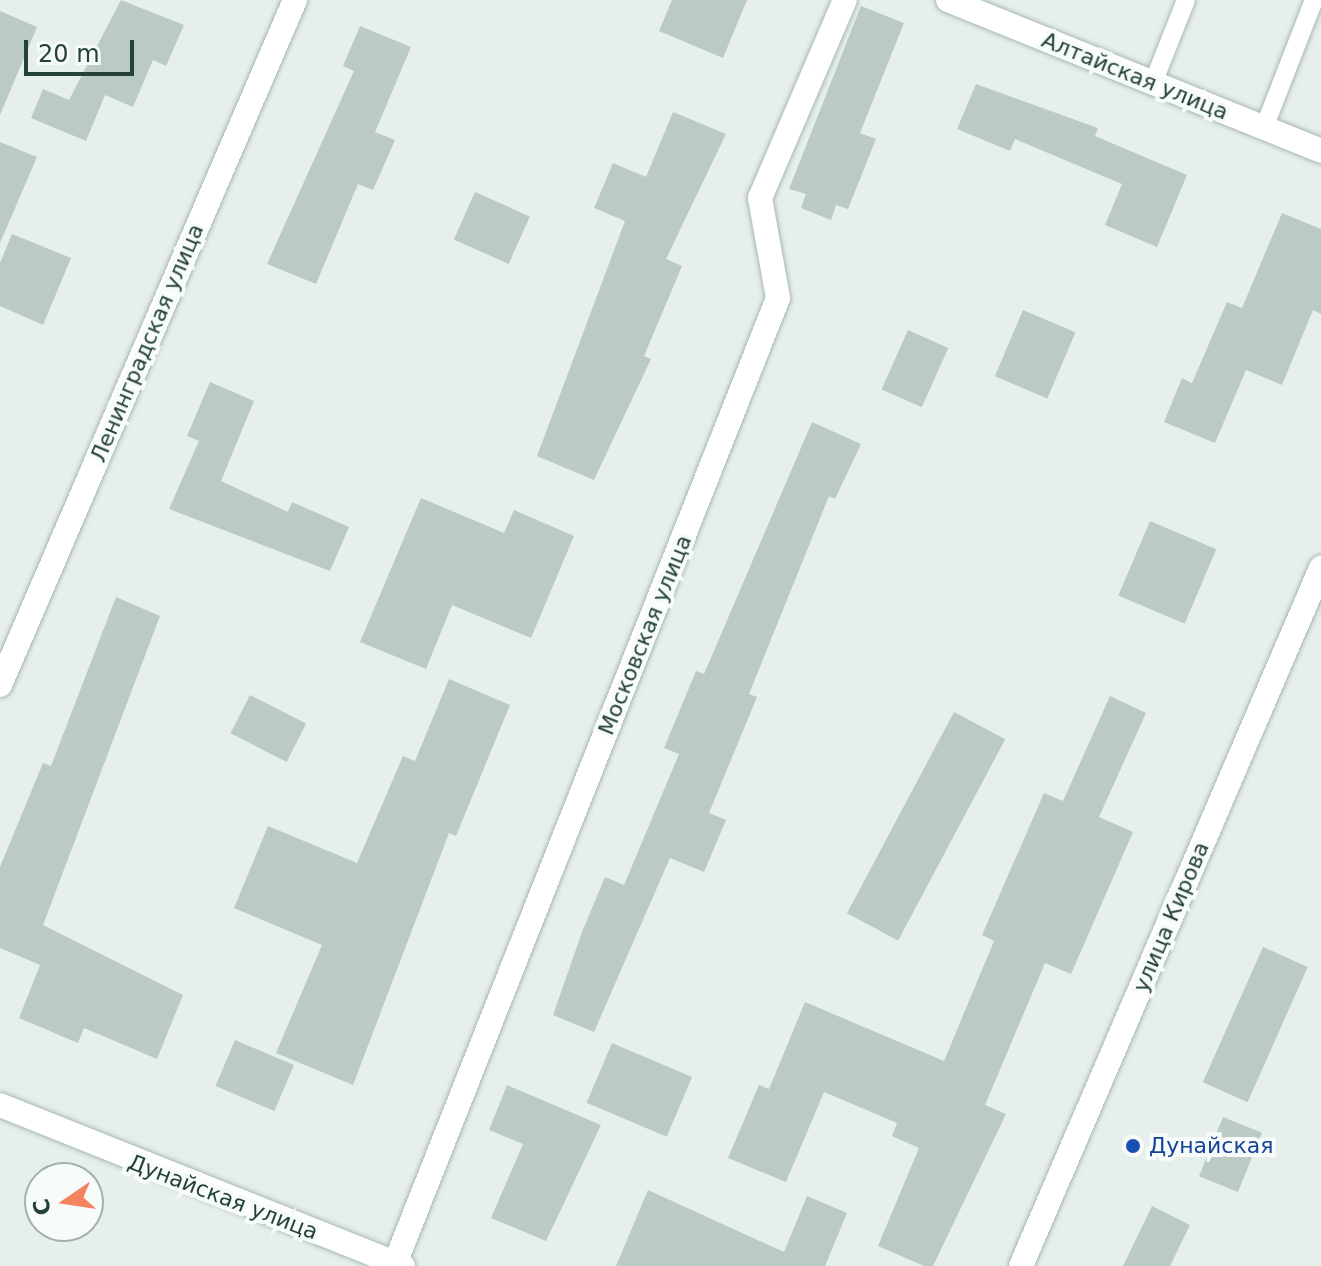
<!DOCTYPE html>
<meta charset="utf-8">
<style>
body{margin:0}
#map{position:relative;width:1321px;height:1266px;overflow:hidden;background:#e6efeb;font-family:"DejaVu Sans",sans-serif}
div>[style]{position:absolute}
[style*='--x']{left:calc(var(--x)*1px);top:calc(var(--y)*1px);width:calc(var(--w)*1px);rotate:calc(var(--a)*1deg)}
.building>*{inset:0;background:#bbcac4;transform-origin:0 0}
.roads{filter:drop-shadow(0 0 2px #a8b8b2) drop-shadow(0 0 2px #a8b8b2)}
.service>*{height:18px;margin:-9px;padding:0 9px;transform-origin:9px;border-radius:9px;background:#fff}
.minor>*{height:24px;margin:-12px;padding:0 12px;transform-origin:12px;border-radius:12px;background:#fff}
.tertiary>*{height:24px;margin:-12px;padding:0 12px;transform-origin:12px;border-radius:12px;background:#fff}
.secondary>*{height:24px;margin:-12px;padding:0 12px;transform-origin:12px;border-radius:12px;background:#fff}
.dots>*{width:22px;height:22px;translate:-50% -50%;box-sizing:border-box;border:4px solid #f7fbf9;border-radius:50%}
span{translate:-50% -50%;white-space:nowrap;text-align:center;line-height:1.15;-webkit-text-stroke:8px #f7fbf9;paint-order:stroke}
.street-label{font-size:22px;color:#24423a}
.transit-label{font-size:22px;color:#164399}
.left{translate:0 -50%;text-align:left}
.north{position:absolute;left:24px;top:1162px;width:80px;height:80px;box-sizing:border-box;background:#f7fbf9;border:2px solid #a3b1ad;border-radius:50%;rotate:257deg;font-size:22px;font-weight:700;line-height:32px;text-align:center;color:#24423a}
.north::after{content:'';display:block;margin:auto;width:28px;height:36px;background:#f4845f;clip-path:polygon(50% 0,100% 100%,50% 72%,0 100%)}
.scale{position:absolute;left:24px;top:40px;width:110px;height:36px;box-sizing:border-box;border:4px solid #24423a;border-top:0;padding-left:10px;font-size:24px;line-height:28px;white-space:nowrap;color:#24423a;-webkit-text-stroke:6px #f7fbf9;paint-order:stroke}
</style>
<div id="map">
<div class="building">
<i style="clip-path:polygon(121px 0,184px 25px,166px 66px,153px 60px,133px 107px,105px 95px,86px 141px,31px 118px,43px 89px,69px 100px)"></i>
<i style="clip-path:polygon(672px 0,747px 0,723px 58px,659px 31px)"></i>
<i style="clip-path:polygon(861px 6px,904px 23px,860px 133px,876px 139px,848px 209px,836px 205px,831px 220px,801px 208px,806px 194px,789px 189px)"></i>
<i style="clip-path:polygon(0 11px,37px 27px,0 115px)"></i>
<i style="clip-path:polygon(360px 26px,411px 47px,375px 132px,395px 140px,373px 190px,358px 184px,316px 284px,267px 264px,354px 71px,343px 66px)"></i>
<i style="clip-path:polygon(976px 84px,1098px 128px,1095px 136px,1187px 175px,1157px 247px,1105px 225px,1122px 184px,1015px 139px,1010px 151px,957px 129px)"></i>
<i style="clip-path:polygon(673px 112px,726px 134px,666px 259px,682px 266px,644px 356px,651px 359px,594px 480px,537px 456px,625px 221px,594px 208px,613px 163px,646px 177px)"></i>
<i style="clip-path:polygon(0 142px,37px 157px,0 243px)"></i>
<i style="left:475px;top:192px;width:60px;height:52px;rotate:24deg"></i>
<i style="clip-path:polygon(1282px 213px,1321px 229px,1321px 314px,1313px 310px,1282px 385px,1246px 370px,1215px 443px,1164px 422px,1182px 378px,1192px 383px,1227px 302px,1242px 308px)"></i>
<i style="clip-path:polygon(12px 234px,71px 258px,43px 325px,0 306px,0 263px)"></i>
<i style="left:1023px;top:310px;width:57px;height:72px;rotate:23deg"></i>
<i style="left:908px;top:330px;width:44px;height:65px;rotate:24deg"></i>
<i style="clip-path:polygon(210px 382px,254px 401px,221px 481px,288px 512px,292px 502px,349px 527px,330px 571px,169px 509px,199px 441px,187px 436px)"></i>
<i style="clip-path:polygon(812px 422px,861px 444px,835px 499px,829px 496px,749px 694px,757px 697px,709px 813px,726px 820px,704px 872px,670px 858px,594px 1032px,553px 1015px,582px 932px,605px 877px,624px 885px,679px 754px,664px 748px,696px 671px,704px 674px)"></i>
<i style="clip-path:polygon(421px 498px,504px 533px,514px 510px,574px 536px,531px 638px,452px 605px,426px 669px,360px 642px)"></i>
<i style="left:1150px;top:521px;width:72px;height:81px;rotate:23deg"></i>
<i style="clip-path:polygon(116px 597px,160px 616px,43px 925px,183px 995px,157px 1059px,84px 1028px,78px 1043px,19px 1018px,40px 965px,0 948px,0 867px,43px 763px,51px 766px)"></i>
<i style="clip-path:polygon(449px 679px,510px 705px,456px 836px,449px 833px,353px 1085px,276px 1053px,322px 945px,234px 908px,268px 826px,357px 863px,403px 756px,415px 761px)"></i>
<i style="left:250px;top:695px;width:63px;height:43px;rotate:27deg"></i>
<i style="clip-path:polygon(1110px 696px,1146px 713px,1099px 817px,1133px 832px,1071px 974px,1045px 963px,985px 1105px,1006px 1114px,933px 1266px,924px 1266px,878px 1246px,919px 1148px,892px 1136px,897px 1123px,824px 1092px,786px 1182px,728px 1158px,759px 1085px,769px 1089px,805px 1002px,944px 1061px,994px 941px,982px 935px,1044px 793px,1063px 801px)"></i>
<i style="left:954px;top:712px;width:58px;height:228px;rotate:28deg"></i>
<i style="left:1263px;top:947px;width:49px;height:148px;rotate:24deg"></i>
<i style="left:235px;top:1040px;width:64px;height:50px;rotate:23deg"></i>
<i style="left:612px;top:1043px;width:87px;height:65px;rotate:23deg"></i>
<i style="clip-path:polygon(507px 1085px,601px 1125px,546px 1241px,491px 1218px,523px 1144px,489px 1130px)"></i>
<i style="left:1223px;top:1117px;width:42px;height:64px;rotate:22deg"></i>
<i style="clip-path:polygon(648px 1190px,784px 1252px,807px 1196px,847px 1213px,825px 1266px,616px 1266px)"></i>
<i style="clip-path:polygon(1152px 1206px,1190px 1225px,1170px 1266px,1123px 1266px)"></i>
</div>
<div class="roads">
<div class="service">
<i style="--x:1153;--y:83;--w:89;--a:-68.3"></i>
<i style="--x:1264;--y:128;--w:137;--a:-68.7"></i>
</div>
<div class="minor">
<i style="--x:948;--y:0;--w:402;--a:22"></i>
<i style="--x:0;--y:1105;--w:434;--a:21.8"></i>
<i style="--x:394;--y:1266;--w:1041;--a:-68.36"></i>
<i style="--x:778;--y:298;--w:102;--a:-100.2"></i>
<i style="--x:760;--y:198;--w:215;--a:-66.8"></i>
</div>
<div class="tertiary">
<i style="--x:0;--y:685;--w:746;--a:-66.7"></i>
</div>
<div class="secondary">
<i style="--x:1021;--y:1266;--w:760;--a:-66.74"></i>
</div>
</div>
<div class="dots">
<i style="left:1133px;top:1146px;background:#1a4fb4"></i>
</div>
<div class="street-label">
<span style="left:1135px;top:76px;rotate:22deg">Алтайская улица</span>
<span style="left:147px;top:343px;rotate:-67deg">Ленинградская улица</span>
<span style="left:645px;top:635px;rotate:-68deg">Московская улица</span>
<span style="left:1171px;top:917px;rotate:-67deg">улица Кирова</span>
<span style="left:223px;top:1197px;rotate:21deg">Дунайская улица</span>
</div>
<div class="transit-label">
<span class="left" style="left:1149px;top:1146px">Дунайская</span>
</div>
<div class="north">С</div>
<div class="scale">20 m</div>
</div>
